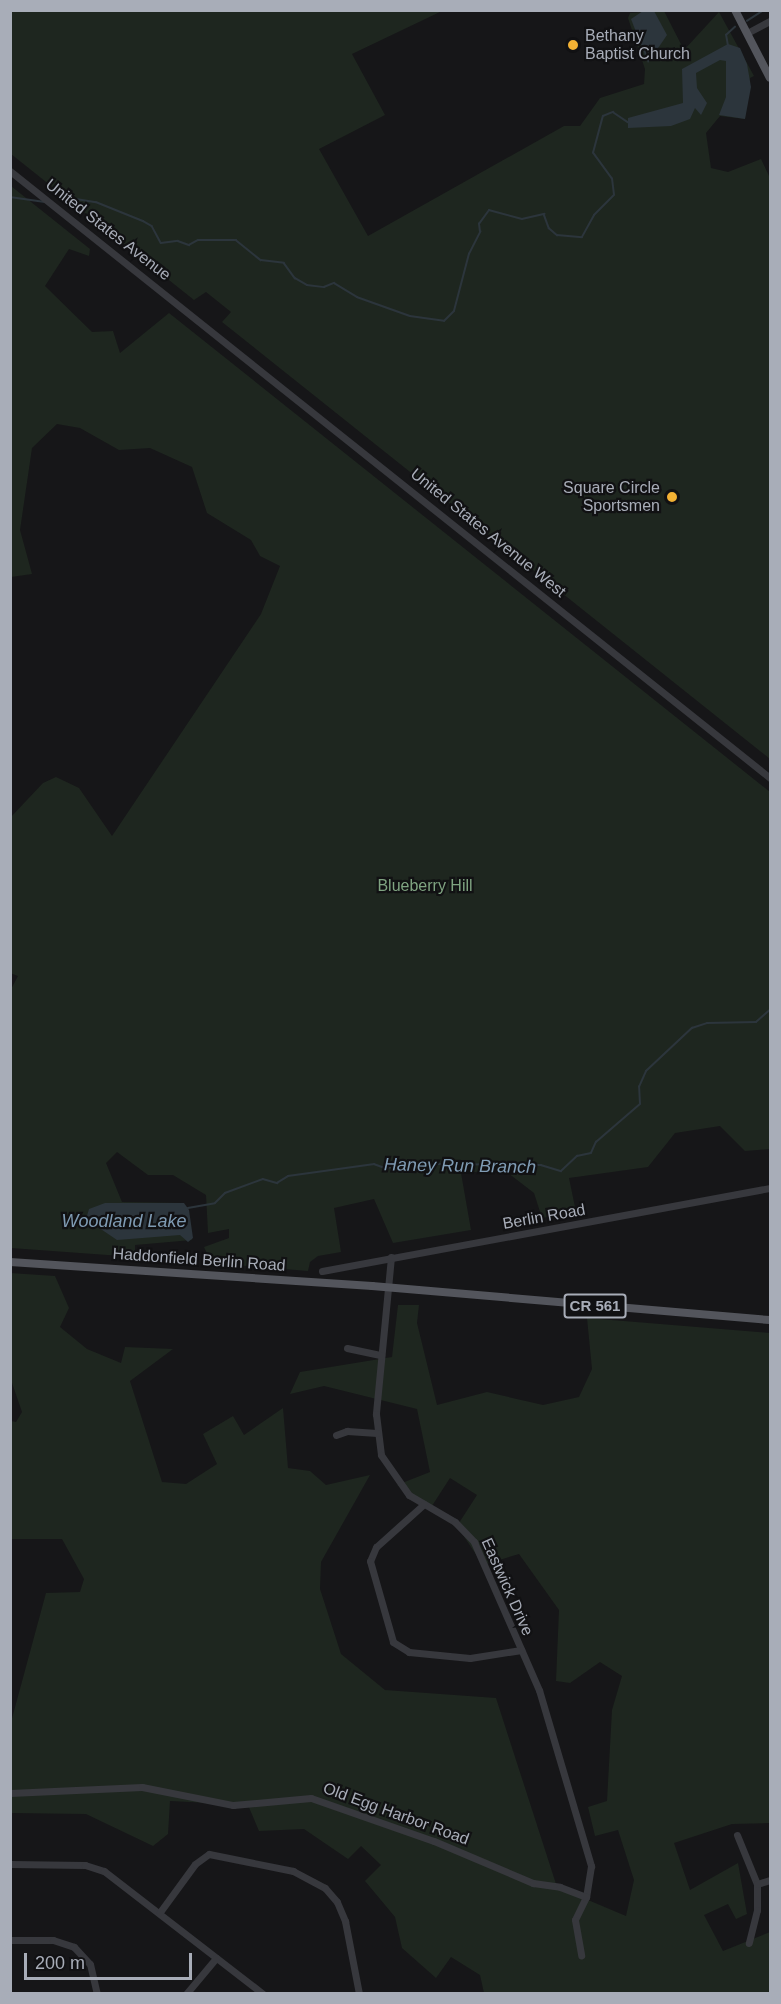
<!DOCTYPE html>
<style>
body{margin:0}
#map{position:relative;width:781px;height:2004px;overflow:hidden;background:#161618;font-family:Arial,sans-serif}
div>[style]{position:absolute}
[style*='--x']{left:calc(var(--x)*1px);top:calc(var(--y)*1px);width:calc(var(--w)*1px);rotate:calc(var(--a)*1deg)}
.green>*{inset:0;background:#1e261f}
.water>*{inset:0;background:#2c353c}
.stream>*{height:1.5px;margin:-0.75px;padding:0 0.75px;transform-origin:0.75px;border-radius:0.75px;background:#2c353c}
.minor>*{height:7px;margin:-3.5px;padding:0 3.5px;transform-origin:3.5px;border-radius:3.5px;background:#37383d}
.major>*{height:8px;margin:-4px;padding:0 4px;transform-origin:4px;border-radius:4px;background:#53555c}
.dots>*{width:16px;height:16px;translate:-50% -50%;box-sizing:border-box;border:3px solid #111113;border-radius:50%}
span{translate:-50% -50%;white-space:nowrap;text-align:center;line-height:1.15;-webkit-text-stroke:4.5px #111113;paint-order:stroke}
.shield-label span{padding:2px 4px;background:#111113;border:2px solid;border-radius:4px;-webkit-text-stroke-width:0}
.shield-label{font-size:15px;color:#a8adb8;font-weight:700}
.poi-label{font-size:16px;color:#a8adb8}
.left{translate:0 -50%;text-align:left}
.right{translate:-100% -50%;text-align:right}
.street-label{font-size:16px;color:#a8adb8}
.park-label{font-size:16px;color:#7fa381}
.water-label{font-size:18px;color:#7f9bb3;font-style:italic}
.frame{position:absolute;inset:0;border:12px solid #a8adb8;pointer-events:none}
.scale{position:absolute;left:24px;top:1953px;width:168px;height:27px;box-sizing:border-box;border:3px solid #a8adb8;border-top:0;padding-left:8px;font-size:18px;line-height:21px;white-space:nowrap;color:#a8adb8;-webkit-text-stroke:4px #111113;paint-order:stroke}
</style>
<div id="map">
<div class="green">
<i style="clip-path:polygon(10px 11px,442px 11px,352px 54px,385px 115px,319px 149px,368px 236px,564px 126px,580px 126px,600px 98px,644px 84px,645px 69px,628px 18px,630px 13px,664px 11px,684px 50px,719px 12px,754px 76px,750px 78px,745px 119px,720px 116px,706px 133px,711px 168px,728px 172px,761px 159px,770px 178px,770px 759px,222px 322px,231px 312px,206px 292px,194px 300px,11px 154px)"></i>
<i style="clip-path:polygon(11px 186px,90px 249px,89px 256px,69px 249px,45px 286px,92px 332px,113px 331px,120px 353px,169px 313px,770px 792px,770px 1149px,745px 1151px,720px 1126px,675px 1133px,648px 1167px,569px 1178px,576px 1212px,542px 1218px,534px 1193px,504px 1170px,461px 1173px,471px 1230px,393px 1243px,374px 1199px,334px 1208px,341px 1252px,318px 1256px,310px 1262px,308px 1271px,211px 1263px,204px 1247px,229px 1238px,229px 1229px,208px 1233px,206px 1195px,173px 1175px,148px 1175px,117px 1152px,106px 1163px,122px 1202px,184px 1203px,192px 1240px,135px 1245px,135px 1257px,11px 1248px,10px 991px,18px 976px,10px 973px,10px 818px,43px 783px,56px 777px,79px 788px,112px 836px,261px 614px,280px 566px,260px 556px,251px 540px,207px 513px,192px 467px,150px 448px,119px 450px,80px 428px,57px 424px,32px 448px,20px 530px,32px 574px,11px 577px)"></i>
<i style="clip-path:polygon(10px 1273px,55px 1276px,69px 1308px,60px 1327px,87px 1349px,121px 1363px,125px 1347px,173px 1349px,130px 1381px,162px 1482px,186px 1484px,217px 1464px,203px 1434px,233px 1416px,244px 1435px,283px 1408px,288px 1468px,310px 1471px,326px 1485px,370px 1475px,321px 1562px,320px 1589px,341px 1654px,385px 1690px,496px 1698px,557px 1887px,626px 1916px,634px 1880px,618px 1830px,595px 1836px,588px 1807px,607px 1801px,612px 1710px,622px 1676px,600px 1662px,570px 1683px,556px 1681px,559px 1610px,519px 1554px,483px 1565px,457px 1526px,477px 1495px,450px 1478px,430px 1509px,397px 1485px,430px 1472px,417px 1409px,324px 1386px,290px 1394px,300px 1372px,392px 1357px,398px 1305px,419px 1305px,417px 1323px,437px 1405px,487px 1392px,543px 1405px,579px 1397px,592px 1369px,587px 1318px,770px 1333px,770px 1823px,732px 1824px,674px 1843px,690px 1890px,738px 1863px,747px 1914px,736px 1919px,728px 1904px,704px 1915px,723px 1951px,770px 1932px,770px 1993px,484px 1993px,480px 1975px,451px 1957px,436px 1978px,402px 1948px,395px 1917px,365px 1881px,381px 1865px,361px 1846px,348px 1859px,304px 1829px,259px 1831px,248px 1805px,170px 1801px,168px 1834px,153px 1846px,86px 1814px,11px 1813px,11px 1722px,46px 1593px,80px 1592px,84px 1579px,62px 1539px,11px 1539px,11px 1421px,16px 1422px,22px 1412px,11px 1380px)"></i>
</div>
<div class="water">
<i style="clip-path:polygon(643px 11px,654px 11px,667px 35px,648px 63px,631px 19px)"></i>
<i style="clip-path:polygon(728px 44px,740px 48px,747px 64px,751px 87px,745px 119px,719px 115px,726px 97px,726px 61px,720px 60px,696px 73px,697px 88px,707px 103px,701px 115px,695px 108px,690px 119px,671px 126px,628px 128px,628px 118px,683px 103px,682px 69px)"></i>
<i style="clip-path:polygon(105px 1203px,184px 1203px,189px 1210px,193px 1238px,188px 1242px,180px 1235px,117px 1240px,86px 1219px,89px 1209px)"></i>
</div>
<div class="stream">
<i style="--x:747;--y:21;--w:20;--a:-33"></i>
<i style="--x:728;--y:46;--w:11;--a:-100"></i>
<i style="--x:726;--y:35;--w:12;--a:-42"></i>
<i style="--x:10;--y:197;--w:35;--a:8"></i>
<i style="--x:70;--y:198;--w:26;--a:9"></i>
<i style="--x:96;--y:202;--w:51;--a:22"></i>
<i style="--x:143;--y:221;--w:10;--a:29"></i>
<i style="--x:152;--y:226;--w:19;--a:62"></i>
<i style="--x:161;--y:243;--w:17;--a:-7"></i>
<i style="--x:178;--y:241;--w:12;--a:20"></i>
<i style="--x:189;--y:245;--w:10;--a:-29"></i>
<i style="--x:198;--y:240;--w:38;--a:0"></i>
<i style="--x:236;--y:240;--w:32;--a:39"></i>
<i style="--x:261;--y:260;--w:23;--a:7"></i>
<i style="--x:284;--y:263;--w:19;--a:54"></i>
<i style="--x:295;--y:278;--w:14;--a:30"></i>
<i style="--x:307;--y:285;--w:17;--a:7"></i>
<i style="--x:324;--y:287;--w:11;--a:-22"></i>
<i style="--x:334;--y:283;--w:27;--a:31"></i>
<i style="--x:357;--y:297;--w:56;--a:19.7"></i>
<i style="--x:410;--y:316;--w:34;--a:8"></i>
<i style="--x:444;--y:321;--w:14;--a:-45"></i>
<i style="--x:454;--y:311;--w:59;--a:-75.3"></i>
<i style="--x:469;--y:254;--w:25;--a:-63"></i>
<i style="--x:480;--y:232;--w:8;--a:-97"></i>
<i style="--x:479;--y:224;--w:17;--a:-54"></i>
<i style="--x:489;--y:210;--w:34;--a:15"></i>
<i style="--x:522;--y:219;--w:23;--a:-13"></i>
<i style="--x:544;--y:214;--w:15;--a:70"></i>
<i style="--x:549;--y:228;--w:11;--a:41"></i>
<i style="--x:557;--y:235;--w:25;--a:5"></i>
<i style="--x:582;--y:237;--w:25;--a:-61"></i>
<i style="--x:594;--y:215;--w:28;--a:-45"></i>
<i style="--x:614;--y:195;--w:16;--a:-97"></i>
<i style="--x:612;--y:179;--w:32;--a:-126"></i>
<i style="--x:593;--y:153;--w:38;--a:-75"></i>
<i style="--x:603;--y:116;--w:11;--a:-22"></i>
<i style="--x:613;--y:112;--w:18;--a:34"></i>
<i style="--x:188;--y:1208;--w:27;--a:-10"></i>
<i style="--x:215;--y:1203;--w:14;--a:-45"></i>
<i style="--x:225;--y:1193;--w:40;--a:-20.2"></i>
<i style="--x:263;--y:1179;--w:15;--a:16"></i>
<i style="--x:277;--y:1183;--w:13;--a:-32"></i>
<i style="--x:288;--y:1176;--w:87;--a:-7.9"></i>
<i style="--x:374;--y:1164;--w:12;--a:20"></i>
<i style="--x:385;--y:1168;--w:49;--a:-4.7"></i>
<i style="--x:434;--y:1164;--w:107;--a:0.5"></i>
<i style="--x:541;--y:1165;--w:21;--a:17"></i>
<i style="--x:561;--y:1171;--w:22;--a:-43"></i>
<i style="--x:577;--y:1156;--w:14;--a:-12"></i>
<i style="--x:591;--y:1153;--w:12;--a:-66"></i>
<i style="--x:596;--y:1142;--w:58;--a:-40.8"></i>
<i style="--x:640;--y:1104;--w:17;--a:-93"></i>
<i style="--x:639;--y:1087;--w:17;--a:-66"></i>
<i style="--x:646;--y:1071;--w:63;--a:-43.1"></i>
<i style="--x:692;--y:1028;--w:16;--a:-18"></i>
<i style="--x:707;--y:1023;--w:49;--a:-1.2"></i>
<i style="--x:756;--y:1022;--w:18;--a:-41"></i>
</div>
<div class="minor">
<i style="--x:747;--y:33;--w:26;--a:-28"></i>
<i style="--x:10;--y:171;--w:973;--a:38.61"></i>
<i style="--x:391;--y:1257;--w:158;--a:95.5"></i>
<i style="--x:376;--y:1414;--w:41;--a:83"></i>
<i style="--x:381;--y:1455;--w:49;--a:55"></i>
<i style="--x:409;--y:1495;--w:53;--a:30.4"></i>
<i style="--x:455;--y:1522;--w:28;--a:46"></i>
<i style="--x:474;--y:1542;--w:162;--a:66.3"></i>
<i style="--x:539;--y:1690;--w:184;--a:73.5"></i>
<i style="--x:591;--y:1866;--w:31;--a:99"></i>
<i style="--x:586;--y:1897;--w:25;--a:116"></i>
<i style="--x:575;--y:1920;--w:36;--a:80"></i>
<i style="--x:322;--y:1271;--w:456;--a:-10.5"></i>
<i style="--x:347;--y:1348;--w:35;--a:12"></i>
<i style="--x:336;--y:1435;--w:12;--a:-20"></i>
<i style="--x:347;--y:1431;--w:30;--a:4"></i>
<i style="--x:424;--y:1504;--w:64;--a:138.1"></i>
<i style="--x:376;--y:1547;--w:15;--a:113"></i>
<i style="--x:370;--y:1561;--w:84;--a:74.1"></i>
<i style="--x:393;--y:1642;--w:19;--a:32"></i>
<i style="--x:409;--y:1652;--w:61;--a:5.6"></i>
<i style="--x:470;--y:1658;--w:52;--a:-8.9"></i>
<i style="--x:10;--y:1793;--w:132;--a:-2.6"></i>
<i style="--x:142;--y:1787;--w:93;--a:11.2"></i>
<i style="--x:233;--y:1805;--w:78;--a:-5.1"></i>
<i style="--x:311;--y:1798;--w:130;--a:19.3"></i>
<i style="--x:434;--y:1841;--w:108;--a:23"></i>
<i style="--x:533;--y:1883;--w:27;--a:8"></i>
<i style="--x:560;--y:1887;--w:28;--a:21"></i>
<i style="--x:737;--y:1835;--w:53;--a:67.8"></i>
<i style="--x:757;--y:1884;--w:26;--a:90"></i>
<i style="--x:757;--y:1910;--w:34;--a:104"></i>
<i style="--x:10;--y:1864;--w:75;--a:0.8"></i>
<i style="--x:85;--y:1865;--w:20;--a:18"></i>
<i style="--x:104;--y:1871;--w:201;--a:37.7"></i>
<i style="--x:757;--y:1884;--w:14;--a:-17"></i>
<i style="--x:160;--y:1912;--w:59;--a:-53.9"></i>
<i style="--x:195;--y:1864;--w:17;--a:-36"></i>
<i style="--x:209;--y:1854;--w:86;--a:11.4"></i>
<i style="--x:293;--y:1871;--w:36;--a:28"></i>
<i style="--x:325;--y:1888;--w:18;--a:49"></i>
<i style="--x:337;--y:1902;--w:21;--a:67"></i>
<i style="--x:345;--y:1921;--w:74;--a:79.1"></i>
<i style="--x:10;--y:1940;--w:43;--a:0"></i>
<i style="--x:53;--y:1940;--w:22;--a:18"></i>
<i style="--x:74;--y:1947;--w:23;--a:47"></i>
<i style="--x:90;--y:1964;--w:31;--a:77"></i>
<i style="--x:186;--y:1994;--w:47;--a:-50.2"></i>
</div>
<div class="major">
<i style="--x:735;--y:10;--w:76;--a:62.8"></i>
<i style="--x:10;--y:1262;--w:363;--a:3.8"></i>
<i style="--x:372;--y:1286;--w:399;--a:4.9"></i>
</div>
<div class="dots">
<i style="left:573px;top:45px;background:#f2b134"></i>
<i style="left:672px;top:497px;background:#f2b134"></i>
</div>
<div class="shield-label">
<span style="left:595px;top:1306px">CR 561</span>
</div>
<div class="poi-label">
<span class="left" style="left:585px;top:45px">Bethany<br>Baptist Church</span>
<span class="right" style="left:660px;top:497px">Square Circle<br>Sportsmen</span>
</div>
<div class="street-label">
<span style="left:108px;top:230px;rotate:38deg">United States Avenue</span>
<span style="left:488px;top:533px;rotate:39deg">United States Avenue West</span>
<span style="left:544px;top:1217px;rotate:-10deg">Berlin Road</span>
<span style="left:199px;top:1260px;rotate:4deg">Haddonfield Berlin Road</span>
<span style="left:507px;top:1587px;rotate:66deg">Eastwick Drive</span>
<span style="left:396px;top:1814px;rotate:20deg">Old Egg Harbor Road</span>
</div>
<div class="park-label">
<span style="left:425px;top:886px">Blueberry Hill</span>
</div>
<div class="water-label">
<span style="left:460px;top:1166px;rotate:1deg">Haney Run Branch</span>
<span style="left:124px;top:1221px">Woodland Lake</span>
</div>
<div class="frame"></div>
<div class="scale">200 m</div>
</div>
